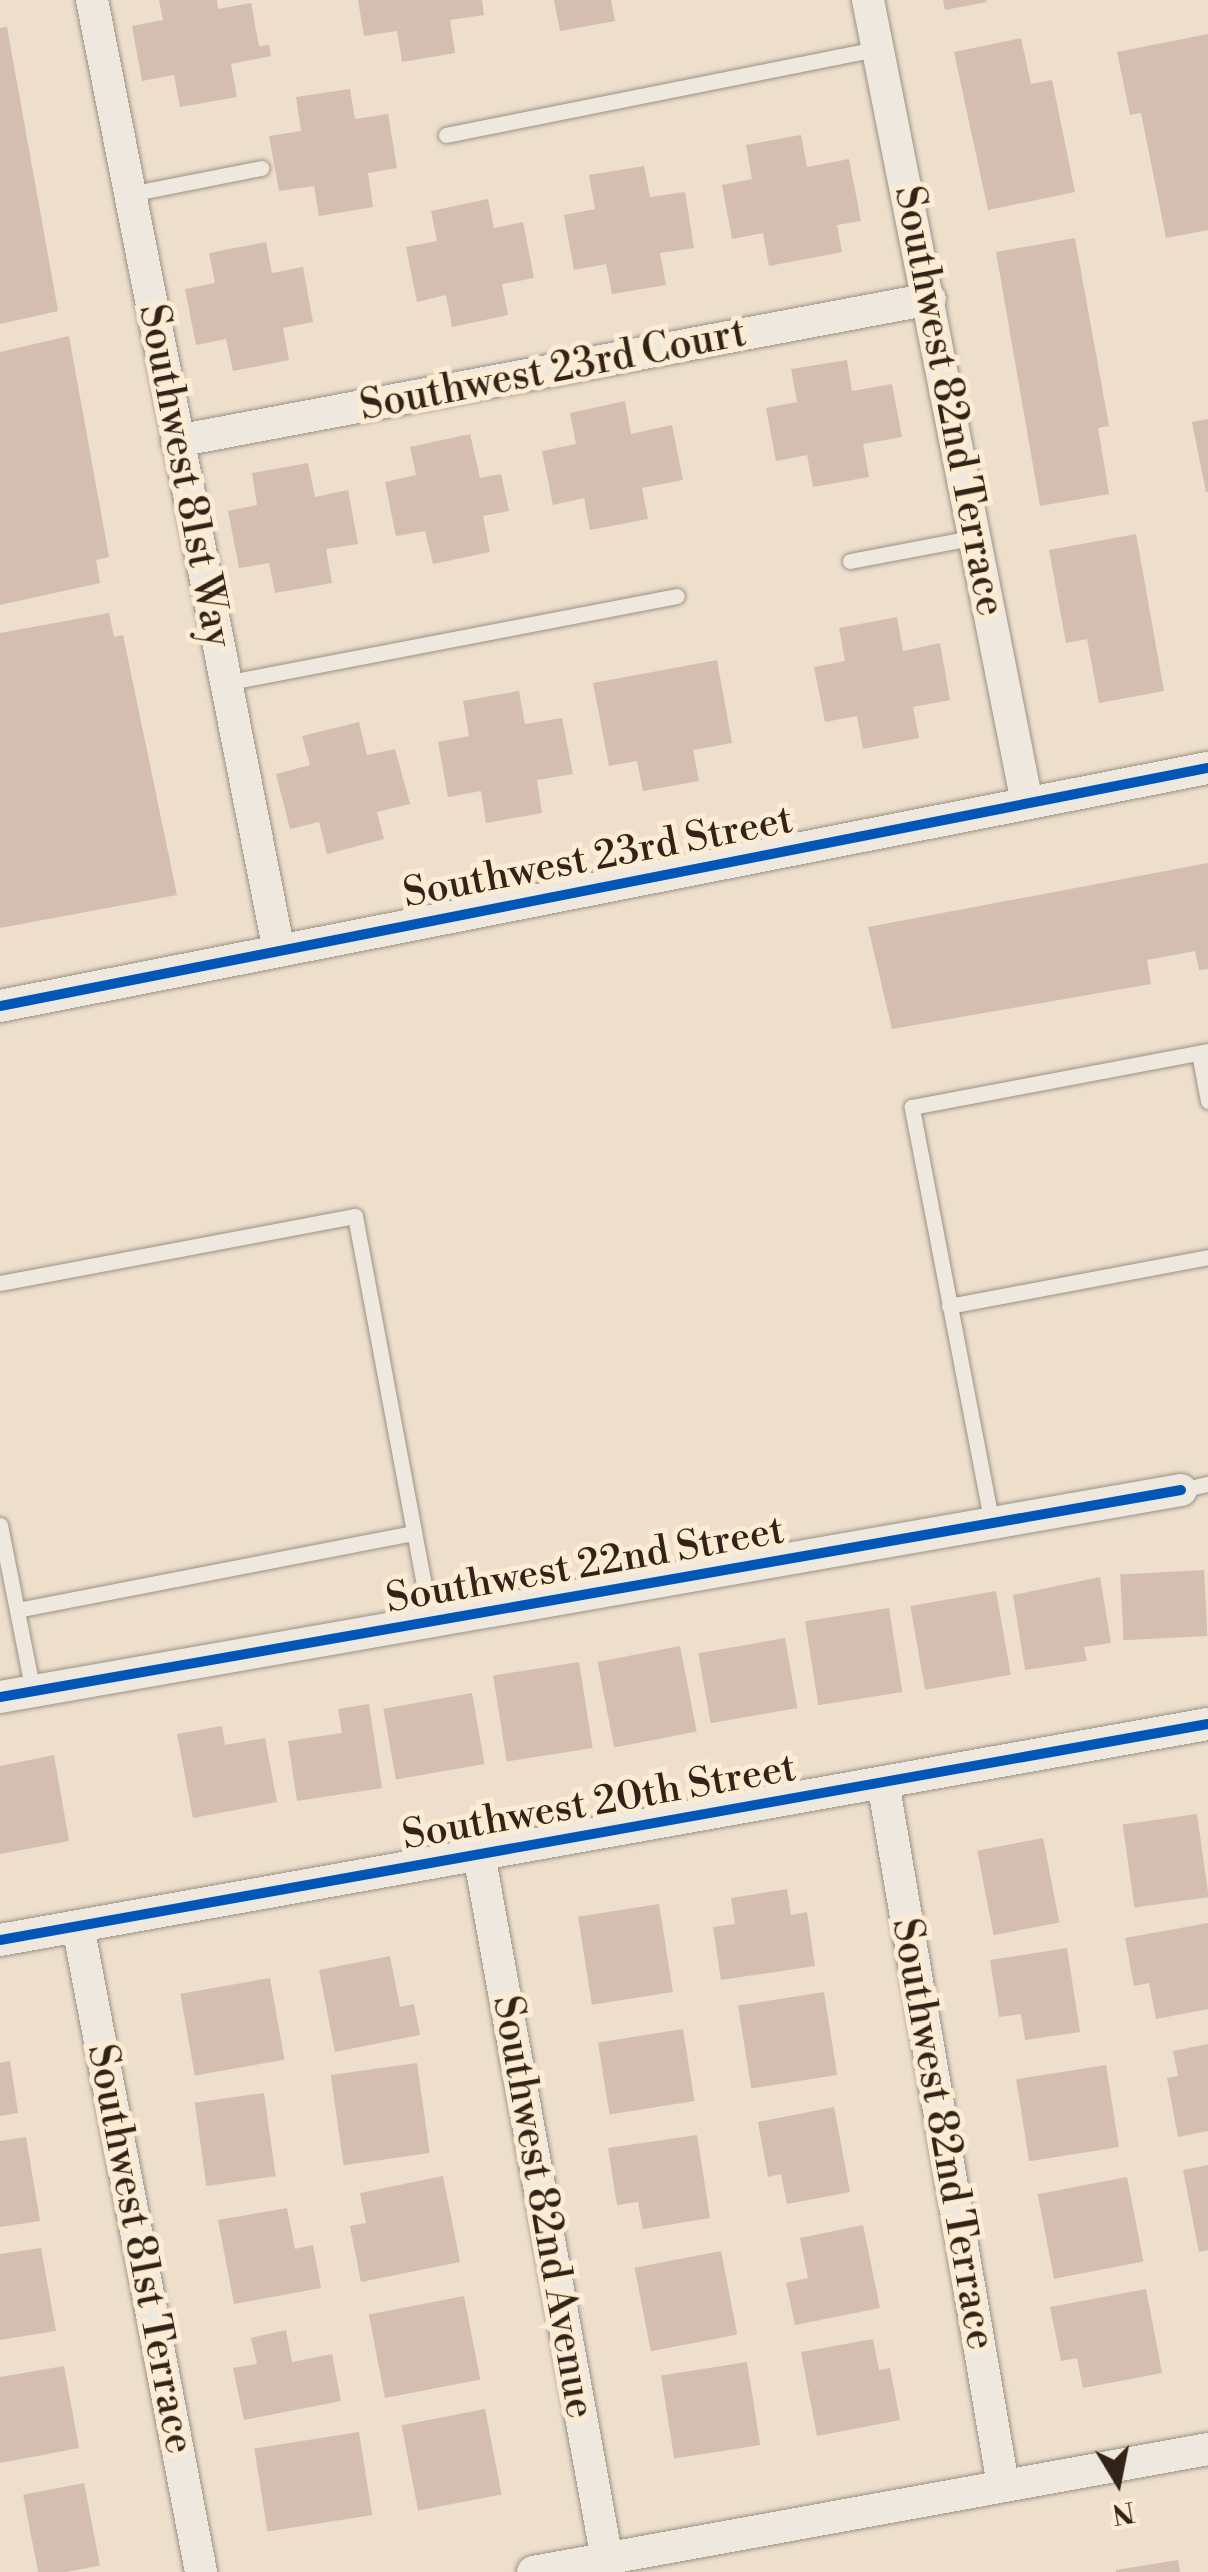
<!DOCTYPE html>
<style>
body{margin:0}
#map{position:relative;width:1208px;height:2572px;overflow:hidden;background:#eddfcb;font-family:"Libre Bodoni",serif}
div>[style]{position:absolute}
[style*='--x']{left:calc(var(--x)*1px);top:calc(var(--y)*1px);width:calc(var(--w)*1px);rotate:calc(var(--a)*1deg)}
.building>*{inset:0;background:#d3beb1;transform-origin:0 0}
.roads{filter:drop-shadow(0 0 2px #9b9285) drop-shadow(0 0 2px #9b9285)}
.service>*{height:15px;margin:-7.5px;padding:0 7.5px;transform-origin:7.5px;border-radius:7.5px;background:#efe8de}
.minor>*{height:32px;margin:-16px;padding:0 16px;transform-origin:16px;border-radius:16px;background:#efe8de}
.cycleway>*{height:10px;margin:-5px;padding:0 5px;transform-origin:5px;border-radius:5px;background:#0057b8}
span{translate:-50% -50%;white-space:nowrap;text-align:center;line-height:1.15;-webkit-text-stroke:10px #fcecd4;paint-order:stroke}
.street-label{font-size:40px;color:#312417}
.north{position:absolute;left:1068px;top:2432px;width:100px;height:100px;-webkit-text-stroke:8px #fcecd4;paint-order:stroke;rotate:170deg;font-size:28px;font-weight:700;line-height:40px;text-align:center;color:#312417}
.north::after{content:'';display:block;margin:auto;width:35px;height:45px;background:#312417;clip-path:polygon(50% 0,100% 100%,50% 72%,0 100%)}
</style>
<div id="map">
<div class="building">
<i style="clip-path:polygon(159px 0,217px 0,218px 9px,251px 3px,259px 46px,269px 45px,271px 56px,231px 64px,237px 97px,180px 107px,174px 75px,142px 81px,132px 26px,163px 20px)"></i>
<i style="clip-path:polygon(358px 0,482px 0,484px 15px,450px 20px,455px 53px,402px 62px,397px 31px,364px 36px)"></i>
<i style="clip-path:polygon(554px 0,611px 0,615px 21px,560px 31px)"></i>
<i style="clip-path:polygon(943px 0,986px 0,987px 2px,945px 10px)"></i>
<i style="clip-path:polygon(7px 27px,58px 311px,0 324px,0 28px)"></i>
<i style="clip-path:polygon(1208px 34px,1208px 230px,1166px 238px,1141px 113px,1130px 115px,1117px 52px)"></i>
<i style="clip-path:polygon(1021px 38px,1031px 84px,1052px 80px,1075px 192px,988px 210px,954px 52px)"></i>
<i style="clip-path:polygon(350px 89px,355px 119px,388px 114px,397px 168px,368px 173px,373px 207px,319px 216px,314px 186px,279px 191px,269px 136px,301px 131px,296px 97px)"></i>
<i style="clip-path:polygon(801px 135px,807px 167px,849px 159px,861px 221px,837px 225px,842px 252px,769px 266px,763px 233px,732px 239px,722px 185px,752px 179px,746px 145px)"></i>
<i style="clip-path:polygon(644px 166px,650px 197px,685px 192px,694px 248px,660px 253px,666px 285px,612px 294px,606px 264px,574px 270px,564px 215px,595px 209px,589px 175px)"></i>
<i style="clip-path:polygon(488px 199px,494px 228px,523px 222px,534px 278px,502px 284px,508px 315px,452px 327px,446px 295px,417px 302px,406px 247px,437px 241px,431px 211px)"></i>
<i style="clip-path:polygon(1075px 238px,1109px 426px,1098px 428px,1109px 494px,1040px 506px,996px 252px)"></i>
<i style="clip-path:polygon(266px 242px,272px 273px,303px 267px,313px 322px,283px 328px,289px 360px,233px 371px,226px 339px,196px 345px,185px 289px,215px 283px,209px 253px)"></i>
<i style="clip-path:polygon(69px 336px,109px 557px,96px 560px,100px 583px,0 605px,0 352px)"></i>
<i style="clip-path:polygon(847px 360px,852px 391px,892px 384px,902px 437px,863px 444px,869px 477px,813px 487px,807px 455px,776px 461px,766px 408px,797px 402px,791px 369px)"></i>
<i style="clip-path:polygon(625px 401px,631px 434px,672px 425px,683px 480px,642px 488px,648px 519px,590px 530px,584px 498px,553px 505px,542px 451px,576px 444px,570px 413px)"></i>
<i style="clip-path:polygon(1208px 419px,1208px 492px,1206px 492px,1192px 422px)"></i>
<i style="clip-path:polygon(470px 434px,480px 478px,501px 474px,509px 511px,483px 516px,490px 552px,433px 564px,425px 531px,396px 536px,385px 482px,416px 475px,410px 447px)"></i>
<i style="clip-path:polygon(308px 463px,315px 497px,348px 490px,358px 544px,326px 549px,332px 583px,275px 593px,269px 563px,239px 568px,228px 511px,257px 505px,252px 473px)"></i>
<i style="clip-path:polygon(1136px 534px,1164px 691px,1099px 703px,1087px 639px,1066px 643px,1049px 550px)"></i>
<i style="clip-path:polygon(109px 613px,114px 637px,123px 635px,177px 895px,0 928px,0 633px)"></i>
<i style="clip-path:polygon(897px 617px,903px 651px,940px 643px,950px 700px,913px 707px,919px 738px,863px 749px,857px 716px,825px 722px,814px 667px,845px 661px,839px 628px)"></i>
<i style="clip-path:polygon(717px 660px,732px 743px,693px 750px,699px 781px,643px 791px,637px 761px,609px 766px,593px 683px)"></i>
<i style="clip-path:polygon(519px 691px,525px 724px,562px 718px,573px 774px,537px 780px,542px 813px,486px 823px,481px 791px,448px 797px,438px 742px,469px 736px,463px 701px)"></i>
<i style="clip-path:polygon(359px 722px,367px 755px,395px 749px,410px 804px,377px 812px,384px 839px,327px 854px,319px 822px,290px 829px,276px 774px,310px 765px,302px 736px)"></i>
<i style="clip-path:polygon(1208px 863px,1208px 969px,1199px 970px,1195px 951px,1147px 960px,1151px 984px,892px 1029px,868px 927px)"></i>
<i style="left:1204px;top:1570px;width:66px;height:84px;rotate:87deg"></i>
<i style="clip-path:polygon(1100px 1577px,1111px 1643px,1084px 1647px,1087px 1661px,1025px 1670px,1013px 1595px)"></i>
<i style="left:996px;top:1591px;width:85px;height:87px;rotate:80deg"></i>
<i style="left:889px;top:1608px;width:85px;height:85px;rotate:81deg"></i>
<i style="left:785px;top:1638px;width:71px;height:88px;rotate:80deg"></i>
<i style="left:680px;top:1646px;width:87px;height:84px;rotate:79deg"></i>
<i style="left:579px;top:1662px;width:87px;height:87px;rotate:81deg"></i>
<i style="left:472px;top:1693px;width:72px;height:90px;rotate:80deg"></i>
<i style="clip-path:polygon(369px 1704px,382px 1788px,297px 1801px,288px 1741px,342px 1733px,338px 1709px)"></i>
<i style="clip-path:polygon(222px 1726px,225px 1745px,265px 1738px,277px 1802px,193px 1818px,177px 1734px)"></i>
<i style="clip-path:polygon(54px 1755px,69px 1841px,0 1854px,0 1766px)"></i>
<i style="left:1197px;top:1814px;width:84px;height:75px;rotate:82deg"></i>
<i style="left:1043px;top:1838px;width:86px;height:67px;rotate:79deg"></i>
<i style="clip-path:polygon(787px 1889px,791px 1915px,807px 1912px,815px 1966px,721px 1980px,713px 1927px,735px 1924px,731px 1898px)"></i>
<i style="left:659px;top:1904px;width:89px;height:82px;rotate:81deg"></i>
<i style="clip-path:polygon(1208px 1923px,1208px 2009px,1156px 2019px,1149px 1983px,1134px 1986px,1125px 1938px)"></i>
<i style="clip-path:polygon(1067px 1948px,1080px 2032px,1025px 2040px,1021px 2014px,999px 2017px,990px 1960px)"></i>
<i style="clip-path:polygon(390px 1956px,400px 2007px,414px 2004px,420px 2035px,335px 2052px,319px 1970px)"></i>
<i style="left:270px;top:1978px;width:83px;height:91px;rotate:80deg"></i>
<i style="left:824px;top:1992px;width:84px;height:87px;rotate:81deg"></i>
<i style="left:683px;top:2029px;width:73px;height:86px;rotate:81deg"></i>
<i style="clip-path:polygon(1208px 2044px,1208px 2131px,1178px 2137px,1167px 2078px,1178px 2076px,1173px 2051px)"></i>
<i style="clip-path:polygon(10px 2061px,18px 2113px,0 2116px,0 2063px)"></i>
<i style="left:417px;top:2063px;width:91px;height:87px;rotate:82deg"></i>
<i style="left:1106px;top:2065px;width:83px;height:91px;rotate:81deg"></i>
<i style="left:264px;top:2093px;width:84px;height:70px;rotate:82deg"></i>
<i style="clip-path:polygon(834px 2107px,850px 2192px,787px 2204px,781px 2174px,768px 2177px,758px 2122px)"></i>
<i style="clip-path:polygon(697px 2135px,710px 2218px,643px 2229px,638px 2202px,617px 2205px,608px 2148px)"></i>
<i style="clip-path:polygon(26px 2137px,40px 2221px,0 2227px,0 2141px)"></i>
<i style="clip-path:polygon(1208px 2165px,1208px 2250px,1199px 2252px,1183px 2170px)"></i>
<i style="clip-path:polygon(443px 2176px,460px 2262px,361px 2282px,350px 2226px,366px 2223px,360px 2193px)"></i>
<i style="left:1127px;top:2177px;width:86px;height:91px;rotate:79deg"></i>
<i style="clip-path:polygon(287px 2208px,295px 2249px,313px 2245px,321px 2288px,234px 2304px,218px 2220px)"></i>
<i style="clip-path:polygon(863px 2225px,880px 2308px,795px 2325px,786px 2283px,808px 2278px,800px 2238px)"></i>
<i style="clip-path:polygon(41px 2248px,56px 2331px,0 2340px,0 2254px)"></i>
<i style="left:721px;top:2251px;width:85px;height:88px;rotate:79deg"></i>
<i style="clip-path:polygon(1146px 2289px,1162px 2373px,1083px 2388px,1077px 2358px,1061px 2361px,1050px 2307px)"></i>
<i style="left:464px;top:2296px;width:85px;height:97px;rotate:79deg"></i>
<i style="clip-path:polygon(286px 2330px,292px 2362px,332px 2354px,341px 2401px,244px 2420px,233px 2368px,257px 2364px,251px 2338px)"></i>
<i style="clip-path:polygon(873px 2339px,879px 2370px,890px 2368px,900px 2420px,817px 2436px,801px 2352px)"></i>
<i style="left:747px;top:2362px;width:84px;height:87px;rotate:81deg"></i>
<i style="clip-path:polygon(64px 2366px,79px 2448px,0 2463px,0 2377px)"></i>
<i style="left:485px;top:2409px;width:87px;height:85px;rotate:79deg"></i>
<i style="left:359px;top:2432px;width:84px;height:106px;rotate:81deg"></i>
<i style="left:84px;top:2483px;width:84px;height:62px;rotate:79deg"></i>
<i style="clip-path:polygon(1178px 2560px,1180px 2572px,1116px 2572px,1116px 2570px)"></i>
</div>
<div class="roads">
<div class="service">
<i style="--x:446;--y:135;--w:443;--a:-11.3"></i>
<i style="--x:130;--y:194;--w:134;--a:-11.2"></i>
<i style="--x:850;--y:561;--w:128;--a:-10.8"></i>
<i style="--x:225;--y:683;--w:460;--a:-10.9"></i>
<i style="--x:1199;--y:1053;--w:49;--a:79.4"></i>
<i style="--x:0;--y:1283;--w:361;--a:-10.7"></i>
<i style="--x:355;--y:1216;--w:413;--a:79.4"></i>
<i style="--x:949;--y:1306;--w:264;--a:-10.7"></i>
<i style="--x:1181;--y:1490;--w:28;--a:-13"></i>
<i style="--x:992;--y:1524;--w:425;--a:-100.9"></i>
<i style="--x:912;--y:1107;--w:301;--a:-10.7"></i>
<i style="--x:0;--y:1525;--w:169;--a:78.8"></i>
<i style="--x:17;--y:1610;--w:404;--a:-11"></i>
</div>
<div class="minor">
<i style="--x:92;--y:0;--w:969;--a:78.88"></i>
<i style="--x:868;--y:0;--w:819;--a:78.8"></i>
<i style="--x:177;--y:441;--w:766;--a:-10.68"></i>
<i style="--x:0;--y:1006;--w:1231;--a:-11.15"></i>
<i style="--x:0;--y:1697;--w:1199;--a:-9.94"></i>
<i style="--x:883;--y:1782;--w:713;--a:80.31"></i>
<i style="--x:479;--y:1854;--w:718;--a:79.72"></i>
<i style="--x:78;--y:1926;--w:658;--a:79.22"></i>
<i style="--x:0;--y:1940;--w:1227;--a:-10.14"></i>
<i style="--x:533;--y:2572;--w:686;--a:-10.33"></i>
</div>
</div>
<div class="cycleway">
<i style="--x:0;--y:1006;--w:1231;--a:-11.15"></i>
<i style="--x:0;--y:1697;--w:1199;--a:-9.94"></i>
<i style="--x:0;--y:1940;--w:1227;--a:-10.14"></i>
</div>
<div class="street-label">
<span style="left:553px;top:370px;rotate:-11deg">Southwest 23rd Court</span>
<span style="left:949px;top:401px;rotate:79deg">Southwest 82nd Terrace</span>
<span style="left:185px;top:476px;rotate:79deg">Southwest 81st Way</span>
<span style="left:598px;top:857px;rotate:-11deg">Southwest 23rd Street</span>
<span style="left:585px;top:1565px;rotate:-10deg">Southwest 22nd Street</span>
<span style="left:599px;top:1802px;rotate:-10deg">Southwest 20th Street</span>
<span style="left:943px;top:2134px;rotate:80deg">Southwest 82nd Terrace</span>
<span style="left:543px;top:2207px;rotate:80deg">Southwest 82nd Avenue</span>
<span style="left:140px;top:2249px;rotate:79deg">Southwest 81st Terrace</span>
</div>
<div class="north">N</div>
</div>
